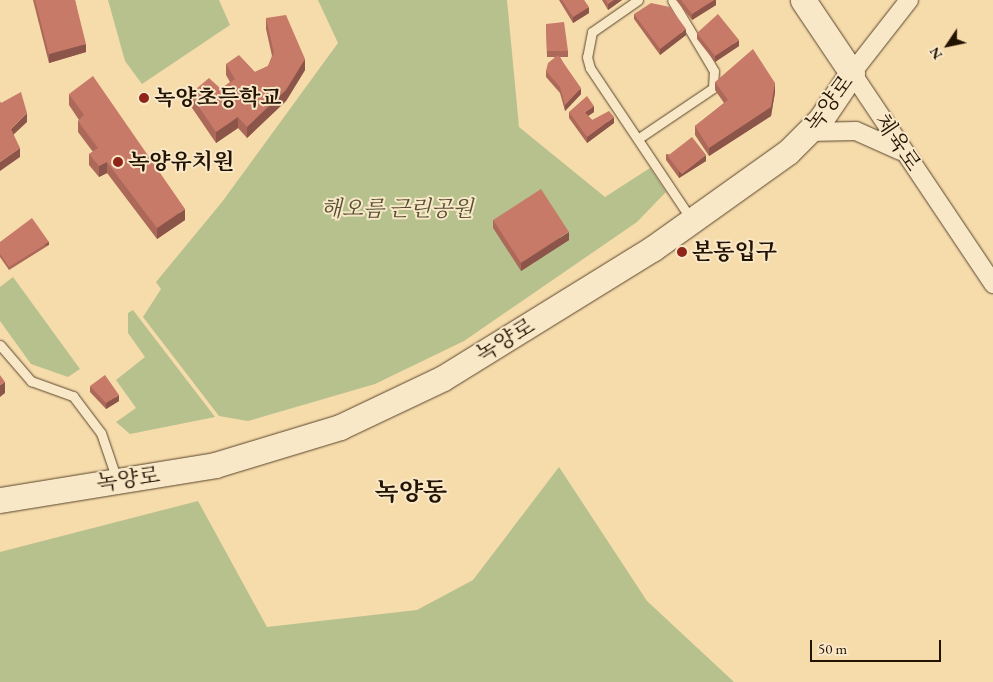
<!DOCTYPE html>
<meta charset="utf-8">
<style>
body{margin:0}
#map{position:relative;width:993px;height:682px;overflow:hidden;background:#f6dbab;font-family:"EB Garamond","Noto Serif KR",serif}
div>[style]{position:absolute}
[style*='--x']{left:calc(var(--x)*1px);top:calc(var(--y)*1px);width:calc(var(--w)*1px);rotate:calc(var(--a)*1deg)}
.green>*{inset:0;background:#b6c18e}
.roads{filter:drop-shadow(0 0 1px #58452c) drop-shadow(0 0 1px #58452c)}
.lane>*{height:9px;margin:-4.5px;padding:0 4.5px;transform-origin:4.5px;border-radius:4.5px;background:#f9e8c8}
.street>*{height:18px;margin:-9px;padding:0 9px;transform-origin:9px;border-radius:9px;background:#f9e8c8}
.secondary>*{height:25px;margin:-12.5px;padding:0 12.5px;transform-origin:12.5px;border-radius:12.5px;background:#f9e8c8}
.wall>*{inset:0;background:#ac695a}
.shaded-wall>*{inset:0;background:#8c554a;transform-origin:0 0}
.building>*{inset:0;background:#c87a69;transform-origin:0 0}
.dots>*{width:14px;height:14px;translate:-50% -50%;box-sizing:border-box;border:2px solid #f9e8c8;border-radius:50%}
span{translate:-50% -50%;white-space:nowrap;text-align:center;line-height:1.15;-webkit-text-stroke:4px #f9e8c8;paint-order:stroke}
.poi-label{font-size:22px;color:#231302;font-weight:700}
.left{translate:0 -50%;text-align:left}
.street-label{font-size:22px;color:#231302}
.park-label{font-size:22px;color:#565033;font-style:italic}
.quarter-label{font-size:25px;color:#231302;font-weight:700}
.north{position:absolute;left:923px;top:20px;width:50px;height:50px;-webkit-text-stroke:4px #f9e8c8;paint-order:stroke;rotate:236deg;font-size:14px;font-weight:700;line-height:20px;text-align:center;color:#231302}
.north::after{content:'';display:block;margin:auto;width:18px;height:22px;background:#231302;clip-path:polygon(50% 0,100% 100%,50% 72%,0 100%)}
.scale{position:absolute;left:810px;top:640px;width:131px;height:22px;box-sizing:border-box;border:2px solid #231302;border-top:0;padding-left:6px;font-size:15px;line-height:18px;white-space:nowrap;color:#231302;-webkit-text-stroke:4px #f9e8c8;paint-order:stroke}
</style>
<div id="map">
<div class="green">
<i style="clip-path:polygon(108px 0,219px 0,230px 25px,142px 84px,125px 61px)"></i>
<i style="clip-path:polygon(318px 0,507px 0,519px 127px,605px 197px,650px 168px,666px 192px,637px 222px,464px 341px,375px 384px,248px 421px,219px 416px,143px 317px,161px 289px,156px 282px,222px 202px,338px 43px)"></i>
<i style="clip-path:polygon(13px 277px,80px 369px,68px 377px,31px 364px,0 321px,0 287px)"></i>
<i style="clip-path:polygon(133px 310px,215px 417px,130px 434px,116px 422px,136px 408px,116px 380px,145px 357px,128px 333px,128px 313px)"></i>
<i style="clip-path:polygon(559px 467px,647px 601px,734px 682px,0 682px,0 552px,198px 501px,267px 627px,417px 610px,473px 580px)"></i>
</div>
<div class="roads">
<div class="lane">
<i style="--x:638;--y:0;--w:56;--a:145.2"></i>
<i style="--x:592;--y:32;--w:25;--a:101"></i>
<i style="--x:587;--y:57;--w:11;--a:75"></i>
<i style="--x:590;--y:68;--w:182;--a:56.2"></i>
<i style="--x:639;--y:138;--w:89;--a:-34"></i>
<i style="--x:713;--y:88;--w:17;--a:-87"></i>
<i style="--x:714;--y:71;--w:82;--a:-120.6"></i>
<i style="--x:0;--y:345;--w:48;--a:49.3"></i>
<i style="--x:31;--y:381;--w:45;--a:19.7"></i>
<i style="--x:73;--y:396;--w:46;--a:52.9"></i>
<i style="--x:101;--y:433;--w:50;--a:71.2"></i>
</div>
<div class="street">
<i style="--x:909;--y:0;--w:93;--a:128"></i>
<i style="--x:852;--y:73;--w:254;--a:56.2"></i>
<i style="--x:809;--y:132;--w:47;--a:-1.2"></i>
<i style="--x:856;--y:131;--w:49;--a:24"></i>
</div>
<div class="secondary">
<i style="--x:0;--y:500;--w:218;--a:-9.2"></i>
<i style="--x:215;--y:465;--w:131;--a:-16.9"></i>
<i style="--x:340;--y:427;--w:114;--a:-25.4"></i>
<i style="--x:443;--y:378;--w:246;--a:-31.7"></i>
<i style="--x:652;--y:249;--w:167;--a:-35.5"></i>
<i style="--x:788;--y:152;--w:47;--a:-45"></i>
<i style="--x:821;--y:119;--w:55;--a:-56"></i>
<i style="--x:852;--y:73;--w:88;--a:-123.9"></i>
</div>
</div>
<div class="wall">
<i style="clip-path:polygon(33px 0,75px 0,86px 52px,49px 63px)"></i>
<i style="clip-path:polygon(559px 0,584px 0,589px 13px,573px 23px)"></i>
<i style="clip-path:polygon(602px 0,622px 0,608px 10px)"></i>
<i style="clip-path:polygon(676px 0,716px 0,716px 5px,692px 20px)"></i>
<i style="clip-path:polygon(634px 14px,686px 35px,660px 55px,634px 19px)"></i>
<i style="clip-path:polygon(266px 18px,305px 70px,286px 101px,247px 138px,238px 128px,216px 143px,190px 105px,190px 94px,221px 89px,230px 82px,226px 75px,226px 64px,255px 72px,268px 66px,272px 56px,266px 29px)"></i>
<i style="clip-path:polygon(546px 24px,568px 51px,568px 57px,560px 57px,581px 94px,565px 111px,560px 93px,546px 77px,546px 71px,555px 57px,547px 57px)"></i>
<i style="clip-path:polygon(697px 33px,739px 46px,715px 62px,697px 39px)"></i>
<i style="clip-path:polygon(715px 82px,775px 92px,771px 116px,709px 156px,695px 135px,695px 126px,724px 103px,715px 90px)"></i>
<i style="clip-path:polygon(69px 94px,185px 220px,157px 239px,107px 173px,99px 177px,89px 165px,89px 154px,93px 152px,78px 132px,78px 121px,79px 120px,69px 105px)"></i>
<i style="clip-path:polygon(569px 112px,594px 112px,588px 116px,592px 120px,614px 123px,587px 143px,569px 118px)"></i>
<i style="clip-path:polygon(666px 154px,706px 161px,679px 178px,666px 160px)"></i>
<i style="clip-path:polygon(493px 220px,569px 240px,521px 271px,493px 228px)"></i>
<i style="clip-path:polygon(0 242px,49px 245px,9px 270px,0 257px)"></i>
<i style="clip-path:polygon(90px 386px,119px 401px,106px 409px,90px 392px)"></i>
</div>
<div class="shaded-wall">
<i style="clip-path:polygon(614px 0,622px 0,608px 10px,608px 4px)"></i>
<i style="clip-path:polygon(714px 0,716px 0,716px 5px,692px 20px,692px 14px)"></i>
<i style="clip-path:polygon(589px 7px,589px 13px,573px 23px,573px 17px)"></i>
<i style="clip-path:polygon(686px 29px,686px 35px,660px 55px,660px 49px)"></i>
<i style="clip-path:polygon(739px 40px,739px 46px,715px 62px,715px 56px)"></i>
<i style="clip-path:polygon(86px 44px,86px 52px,49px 63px,49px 54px)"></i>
<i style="clip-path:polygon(305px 59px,305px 70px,286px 101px,247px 138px,247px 127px)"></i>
<i style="clip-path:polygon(775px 83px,775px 92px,771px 116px,709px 156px,709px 148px)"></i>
<i style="clip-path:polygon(581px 88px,581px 94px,565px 111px,565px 105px)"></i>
<i style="clip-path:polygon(594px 106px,594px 112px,585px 118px,585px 112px)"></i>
<i style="clip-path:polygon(27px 113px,27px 122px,11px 137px,11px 129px)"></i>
<i style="clip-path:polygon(238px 117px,238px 128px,216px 143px,216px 132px)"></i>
<i style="clip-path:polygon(614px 117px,614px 123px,587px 143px,587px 137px)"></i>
<i style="clip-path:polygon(20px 148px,20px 157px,0 171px,0 162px)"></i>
<i style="clip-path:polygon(706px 155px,706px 161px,679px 178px,679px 172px)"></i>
<i style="clip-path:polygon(107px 162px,107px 173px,99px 177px,99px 166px)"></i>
<i style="clip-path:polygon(185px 209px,185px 220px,157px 239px,157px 228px)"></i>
<i style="clip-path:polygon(569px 232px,569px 240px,521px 271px,521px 263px)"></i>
<i style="left:49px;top:242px;width:3px;height:47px;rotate:90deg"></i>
<i style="clip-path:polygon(5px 382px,5px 393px,0 397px,0 385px)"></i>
<i style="clip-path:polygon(119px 395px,119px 401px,106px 409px,106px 403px)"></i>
</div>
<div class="building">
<i style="clip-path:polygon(35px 0,75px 0,86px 44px,49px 54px)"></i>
<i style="clip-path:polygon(562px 0,584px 0,589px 7px,573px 17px)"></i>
<i style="clip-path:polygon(606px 0,614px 0,608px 4px)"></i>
<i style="clip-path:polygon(681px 0,714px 0,692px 14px)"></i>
<i style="clip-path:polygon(651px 3px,670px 7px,686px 29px,660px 49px,634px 14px)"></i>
<i style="clip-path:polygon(718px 14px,739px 40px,715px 56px,697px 33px)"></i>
<i style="clip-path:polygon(286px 15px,305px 59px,286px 90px,247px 127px,238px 117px,216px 132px,190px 94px,209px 78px,221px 89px,235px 79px,226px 64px,239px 55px,255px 72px,268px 66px,274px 53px,266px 18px)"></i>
<i style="clip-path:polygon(564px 22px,568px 51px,547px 51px,546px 24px)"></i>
<i style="clip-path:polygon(753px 49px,775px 83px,771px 107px,709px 148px,695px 126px,728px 100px,715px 82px)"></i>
<i style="clip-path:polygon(558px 55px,581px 88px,565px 105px,560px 87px,546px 71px,548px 63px)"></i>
<i style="clip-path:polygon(93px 76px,185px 209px,157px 228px,107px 162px,99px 166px,89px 154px,98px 148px,78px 121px,84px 115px,69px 94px)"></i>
<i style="clip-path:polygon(21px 92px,27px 113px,11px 129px,20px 148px,0 162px,0 101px,1px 103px)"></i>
<i style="clip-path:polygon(587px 96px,594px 106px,585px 112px,592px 120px,609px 111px,614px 117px,587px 137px,569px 112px)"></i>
<i style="left:692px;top:137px;width:23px;height:31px;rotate:52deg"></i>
<i style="left:541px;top:189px;width:51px;height:57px;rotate:57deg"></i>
<i style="clip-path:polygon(32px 218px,49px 242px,9px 267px,0 254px,0 242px)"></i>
<i style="clip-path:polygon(0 375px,5px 382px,0 385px)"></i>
<i style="clip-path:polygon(105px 375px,119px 395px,106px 403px,90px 386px)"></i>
</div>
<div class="dots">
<i style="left:144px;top:98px;background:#8f2418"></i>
<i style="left:118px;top:162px;background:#8f2418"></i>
<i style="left:682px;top:252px;background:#8f2418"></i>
</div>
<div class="poi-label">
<span class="left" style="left:154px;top:98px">녹양초등학교</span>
<span class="left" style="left:128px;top:162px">녹양유치원</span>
<span class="left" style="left:692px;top:252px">본동입구</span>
</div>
<div class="street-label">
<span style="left:829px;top:103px;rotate:-53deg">녹양로</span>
<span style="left:898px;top:142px;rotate:56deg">체육로</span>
<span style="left:505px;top:340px;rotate:-31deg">녹양로</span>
<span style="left:128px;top:479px;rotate:-8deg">녹양로</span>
</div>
<div class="park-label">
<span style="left:397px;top:209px">해오름 근린공원</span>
</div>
<div class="quarter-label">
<span style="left:411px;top:491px">녹양동</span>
</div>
<div class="north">N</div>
<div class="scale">50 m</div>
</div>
